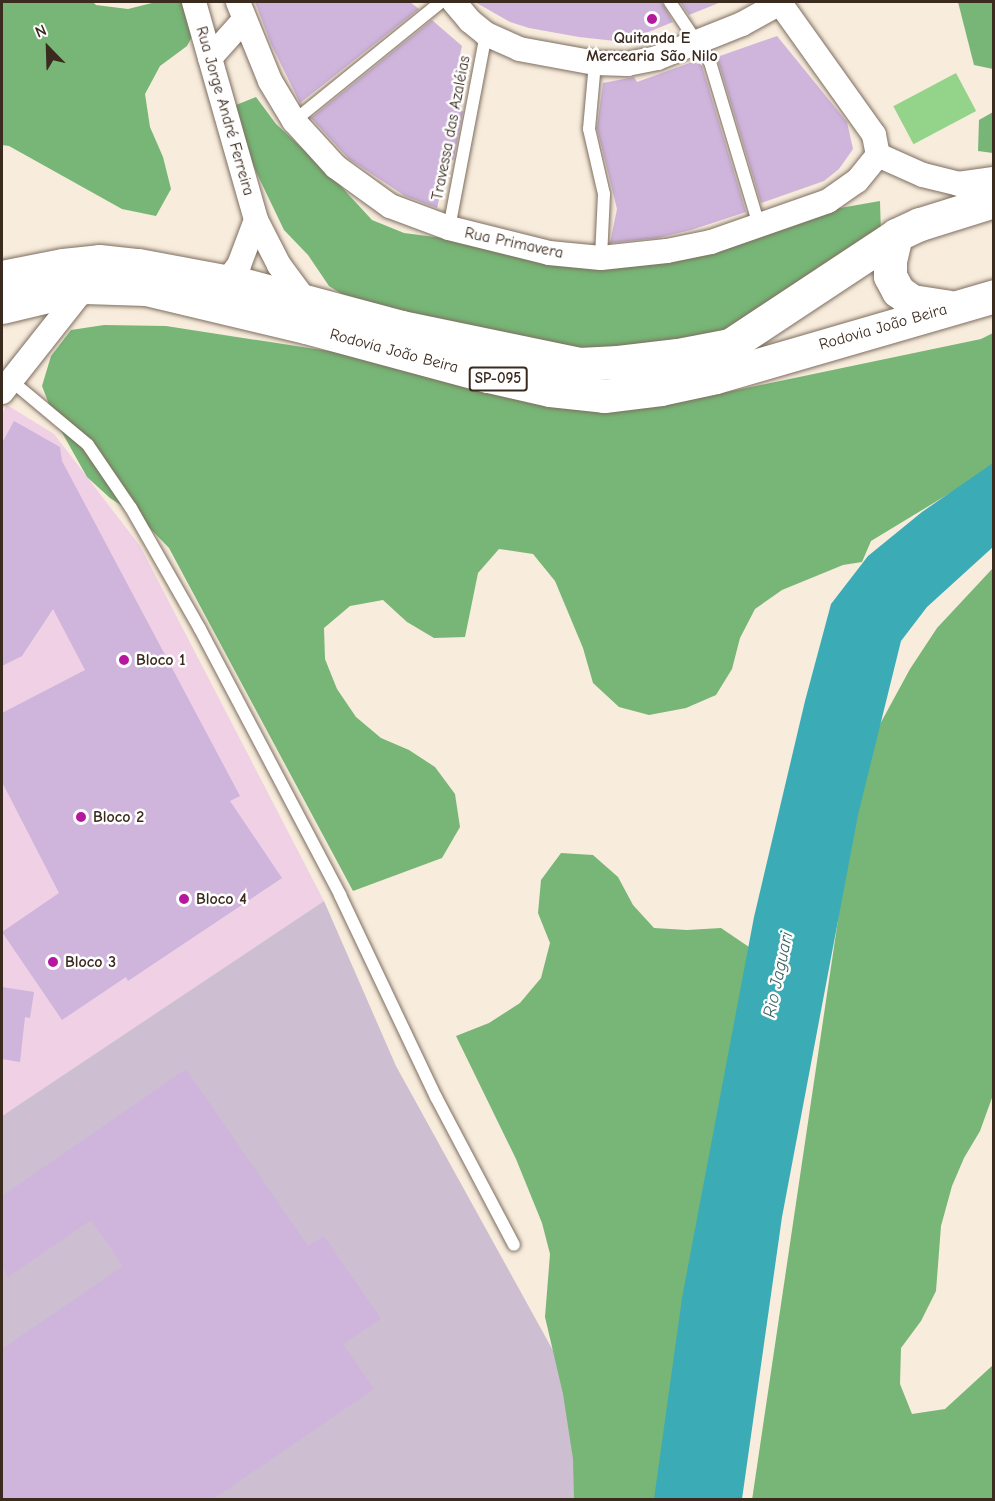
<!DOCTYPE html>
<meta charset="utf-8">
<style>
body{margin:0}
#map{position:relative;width:995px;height:1501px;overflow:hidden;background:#f8ecdc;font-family:"Comic Neue",sans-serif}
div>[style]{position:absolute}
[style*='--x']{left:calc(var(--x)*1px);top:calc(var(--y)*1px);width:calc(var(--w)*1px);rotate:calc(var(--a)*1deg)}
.built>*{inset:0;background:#f0d0e4}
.industrial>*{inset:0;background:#cebed1}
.green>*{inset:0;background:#94d48a;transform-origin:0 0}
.forest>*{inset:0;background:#77b676}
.water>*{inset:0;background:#3bacb6}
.building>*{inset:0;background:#cfb4dc}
.roads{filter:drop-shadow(0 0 2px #7d6e60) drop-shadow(0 0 2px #7d6e60)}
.lane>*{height:12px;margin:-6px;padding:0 6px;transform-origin:6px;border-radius:6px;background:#fff}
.street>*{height:24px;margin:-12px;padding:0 12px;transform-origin:12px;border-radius:12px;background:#fff}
.primary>*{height:33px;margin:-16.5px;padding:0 16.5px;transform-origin:16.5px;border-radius:16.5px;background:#fff}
.dots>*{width:16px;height:16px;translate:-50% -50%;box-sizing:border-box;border:3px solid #fff;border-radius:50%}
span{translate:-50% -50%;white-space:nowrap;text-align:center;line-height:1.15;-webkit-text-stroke:5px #fff;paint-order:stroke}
.shield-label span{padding:2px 4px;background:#fff;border:2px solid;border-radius:4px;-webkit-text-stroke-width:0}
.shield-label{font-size:15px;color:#3b2a1e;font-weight:700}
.poi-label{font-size:16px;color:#3b2a1e;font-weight:700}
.left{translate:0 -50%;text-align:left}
.street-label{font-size:16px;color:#3b2a1e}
.water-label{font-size:18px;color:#3b6462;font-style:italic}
.frame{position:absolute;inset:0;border:3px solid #3b2a1e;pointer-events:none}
.north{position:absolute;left:18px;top:18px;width:60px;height:60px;-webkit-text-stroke:4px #fff;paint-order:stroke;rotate:337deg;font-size:16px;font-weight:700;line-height:24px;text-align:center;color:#3b2a1e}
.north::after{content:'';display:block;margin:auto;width:21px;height:27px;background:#3b2a1e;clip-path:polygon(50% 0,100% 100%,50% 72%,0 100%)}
</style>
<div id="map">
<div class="built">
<i style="clip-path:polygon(7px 405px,54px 434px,140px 546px,324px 901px,2px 1116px,2px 414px)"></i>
</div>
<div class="industrial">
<i style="clip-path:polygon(324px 901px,396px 1066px,603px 1441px,580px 1499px,2px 1500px,2px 1116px)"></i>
</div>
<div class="green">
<i style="left:956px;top:73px;width:43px;height:71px;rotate:62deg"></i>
</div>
<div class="forest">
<i style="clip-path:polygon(2px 2px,93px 2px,96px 5px,128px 9px,156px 2px,193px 2px,202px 18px,187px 46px,160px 66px,145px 94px,150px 127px,163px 157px,171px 189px,156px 216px,122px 209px,9px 146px,2px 145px)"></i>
<i style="clip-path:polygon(958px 2px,993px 2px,993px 69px,974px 65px)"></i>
<i style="clip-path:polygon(256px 97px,276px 124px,325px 169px,372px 220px,404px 233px,575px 255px,782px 227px,840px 208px,880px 201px,881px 235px,721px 340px,580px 356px,358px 304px,329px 286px,308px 255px,284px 230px,226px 109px)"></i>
<i style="clip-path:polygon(993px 112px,993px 153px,978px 151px,979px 120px)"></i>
<i style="clip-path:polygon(104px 325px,166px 326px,516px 380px,620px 399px,650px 408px,981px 339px,993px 333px,993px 467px,871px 541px,862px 562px,843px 565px,782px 590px,755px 609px,740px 638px,732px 669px,716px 695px,686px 708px,649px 715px,619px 707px,593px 683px,583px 648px,555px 581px,533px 554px,499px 549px,478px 573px,465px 637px,434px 638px,407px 622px,383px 600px,350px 606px,324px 628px,325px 659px,337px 689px,356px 717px,381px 738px,409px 750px,435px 767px,455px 794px,460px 827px,442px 858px,353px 891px,169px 548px,139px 517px,110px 498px,87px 477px,55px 420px,42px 386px,51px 356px,71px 330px)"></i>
<i style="clip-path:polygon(993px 568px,993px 1095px,980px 1131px,964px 1158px,952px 1186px,941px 1226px,936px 1291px,921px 1321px,901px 1348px,900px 1384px,912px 1414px,945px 1409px,993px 1365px,993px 1499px,752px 1500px,859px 778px,873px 737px,910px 669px,937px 628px)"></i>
<i style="clip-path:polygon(561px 853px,593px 855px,618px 877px,633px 905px,654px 928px,687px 930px,721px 928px,749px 947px,668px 1499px,574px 1499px,573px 1459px,563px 1394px,545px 1317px,550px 1254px,542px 1223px,516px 1159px,456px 1036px,489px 1023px,520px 1003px,541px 978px,550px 943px,538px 913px,541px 880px)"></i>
</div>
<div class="water">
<i style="clip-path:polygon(993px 463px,993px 547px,927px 607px,901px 641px,858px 815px,782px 1217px,742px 1499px,654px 1499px,682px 1298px,754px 917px,805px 701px,831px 604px,868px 556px,922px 512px)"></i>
</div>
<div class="building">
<i style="clip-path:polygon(255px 2px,410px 2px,419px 9px,300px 103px,271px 44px)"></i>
<i style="clip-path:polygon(475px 2px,662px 2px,673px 22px,646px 33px,615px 41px,579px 37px,529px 28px,510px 22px)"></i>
<i style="clip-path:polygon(680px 2px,721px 2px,689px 15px)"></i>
<i style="clip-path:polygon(432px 20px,462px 46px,453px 87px,463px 112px,454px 158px,446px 170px,437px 208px,405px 196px,349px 159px,311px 118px)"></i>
<i style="clip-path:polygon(777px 36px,847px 122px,853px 149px,839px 169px,824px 181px,761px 203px,717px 57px)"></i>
<i style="clip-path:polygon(695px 61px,697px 64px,701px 63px,702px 66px,746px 212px,691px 230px,658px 238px,610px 243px,617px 209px,597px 128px,603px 83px,634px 77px,637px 82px)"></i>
<i style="clip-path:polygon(14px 421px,60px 447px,62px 461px,240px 796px,230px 801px,282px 878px,128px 981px,126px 977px,62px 1020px,2px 932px,59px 893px,2px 782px,2px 713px,85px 670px,53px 609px,22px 656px,2px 666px,2px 443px)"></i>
<i style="clip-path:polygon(2px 987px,34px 992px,30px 1018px,25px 1017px,20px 1062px,2px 1059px)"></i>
<i style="clip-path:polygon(186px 1069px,308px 1246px,324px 1236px,381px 1319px,343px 1344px,374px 1389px,212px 1500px,2px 1500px,2px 1349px,123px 1266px,91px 1220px,8px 1277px,2px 1267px,2px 1196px)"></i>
</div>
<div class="roads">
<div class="lane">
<i style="--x:670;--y:2;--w:72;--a:56.3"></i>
<i style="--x:710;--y:62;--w:170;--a:73.3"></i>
<i style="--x:595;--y:63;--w:66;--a:95.2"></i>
<i style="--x:589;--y:129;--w:67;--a:77"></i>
<i style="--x:604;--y:194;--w:64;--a:92.7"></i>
<i style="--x:294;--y:121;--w:189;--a:-39"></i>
<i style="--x:449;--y:228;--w:197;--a:-79.2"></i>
<i style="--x:8;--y:378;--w:104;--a:39.9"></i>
<i style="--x:88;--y:445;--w:76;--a:55.7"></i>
<i style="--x:131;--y:508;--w:139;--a:60.3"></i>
<i style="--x:200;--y:629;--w:301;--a:62.2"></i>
<i style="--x:340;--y:895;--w:224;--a:64.6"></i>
<i style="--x:436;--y:1097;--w:167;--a:62.2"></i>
</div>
<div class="street">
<i style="--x:194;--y:2;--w:227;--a:74.1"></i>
<i style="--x:256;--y:220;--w:51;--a:62.9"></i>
<i style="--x:279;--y:265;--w:44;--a:53.4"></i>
<i style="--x:238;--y:2;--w:85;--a:67.9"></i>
<i style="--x:270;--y:81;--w:47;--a:59"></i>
<i style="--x:294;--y:121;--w:62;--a:47.6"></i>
<i style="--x:336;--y:167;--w:67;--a:35.8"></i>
<i style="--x:390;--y:206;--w:63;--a:20.4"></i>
<i style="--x:449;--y:228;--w:103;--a:14"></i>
<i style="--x:549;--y:253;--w:52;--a:5.5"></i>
<i style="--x:601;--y:258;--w:66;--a:-6.1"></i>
<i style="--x:667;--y:251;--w:45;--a:-11.6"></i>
<i style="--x:711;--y:242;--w:124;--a:-19.3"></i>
<i style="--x:828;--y:201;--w:35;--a:-35"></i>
<i style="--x:857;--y:181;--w:33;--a:-51"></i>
<i style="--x:454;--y:2;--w:25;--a:50"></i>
<i style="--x:470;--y:21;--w:21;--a:39"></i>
<i style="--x:486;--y:34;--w:36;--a:24"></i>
<i style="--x:519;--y:49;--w:77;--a:10.4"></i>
<i style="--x:595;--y:63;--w:32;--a:2"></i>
<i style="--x:627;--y:64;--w:31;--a:-11"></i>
<i style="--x:657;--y:58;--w:92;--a:-21.8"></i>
<i style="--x:742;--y:24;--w:43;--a:-28.9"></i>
<i style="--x:780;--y:3;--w:162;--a:54.5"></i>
<i style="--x:874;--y:135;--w:20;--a:79"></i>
<i style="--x:210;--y:58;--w:51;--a:-48.2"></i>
<i style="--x:878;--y:155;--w:49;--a:24"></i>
<i style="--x:923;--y:175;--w:36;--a:14"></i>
<i style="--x:958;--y:184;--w:36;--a:-8"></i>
<i style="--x:227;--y:281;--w:20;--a:-53"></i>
<i style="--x:239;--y:265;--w:48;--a:-69.3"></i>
<i style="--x:2;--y:392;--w:134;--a:-51.7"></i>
</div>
<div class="primary">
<i style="--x:896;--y:235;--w:26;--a:103"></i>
<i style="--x:890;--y:260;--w:16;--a:90"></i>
<i style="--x:890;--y:276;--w:17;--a:62"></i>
<i style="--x:898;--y:291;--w:17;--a:36"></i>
<i style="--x:912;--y:301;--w:36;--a:9"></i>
<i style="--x:2;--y:277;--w:62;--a:-11.1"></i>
<i style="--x:63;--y:265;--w:36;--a:-6"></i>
<i style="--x:99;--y:261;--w:39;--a:6"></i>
<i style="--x:138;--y:265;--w:105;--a:10.5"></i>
<i style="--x:241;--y:284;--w:166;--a:15"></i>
<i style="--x:401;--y:327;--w:182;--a:11.7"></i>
<i style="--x:579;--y:364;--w:39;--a:-3"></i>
<i style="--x:618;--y:362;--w:60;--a:-6.7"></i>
<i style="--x:678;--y:355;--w:53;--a:-10.9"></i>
<i style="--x:730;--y:345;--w:199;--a:-33.5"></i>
<i style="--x:896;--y:235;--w:26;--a:-25"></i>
<i style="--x:920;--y:224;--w:77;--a:-17.3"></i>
<i style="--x:2;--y:307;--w:85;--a:-13.5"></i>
<i style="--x:85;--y:287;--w:61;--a:1.9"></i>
<i style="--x:146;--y:289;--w:164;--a:13.4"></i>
<i style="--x:306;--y:327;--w:188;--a:15.1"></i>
<i style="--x:488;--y:376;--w:64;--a:12.7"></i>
<i style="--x:550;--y:390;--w:54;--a:6.3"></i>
<i style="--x:604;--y:396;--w:57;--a:-7"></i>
<i style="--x:661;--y:389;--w:56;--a:-12.3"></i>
<i style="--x:716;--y:377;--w:290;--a:-16.2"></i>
</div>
</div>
<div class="dots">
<i style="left:652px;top:19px;background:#b5179e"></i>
<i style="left:124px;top:660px;background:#b5179e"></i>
<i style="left:81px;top:817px;background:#b5179e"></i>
<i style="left:184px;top:899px;background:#b5179e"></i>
<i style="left:53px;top:962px;background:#b5179e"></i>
</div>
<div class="shield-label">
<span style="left:498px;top:379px">SP-095</span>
</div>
<div class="poi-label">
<span style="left:652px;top:47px">Quitanda E<br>Mercearia São Nilo</span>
<span class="left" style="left:136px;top:660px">Bloco 1</span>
<span class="left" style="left:93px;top:817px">Bloco 2</span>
<span class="left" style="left:196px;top:899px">Bloco 4</span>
<span class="left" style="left:65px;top:962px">Bloco 3</span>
</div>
<div class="street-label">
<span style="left:225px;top:111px;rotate:74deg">Rua Jorge André Ferreira</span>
<span style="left:451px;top:128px;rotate:-79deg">Travessa das Azaléias</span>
<span style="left:514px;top:243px;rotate:12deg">Rua Primavera</span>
<span style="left:883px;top:327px;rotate:-16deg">Rodovia João Beira</span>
<span style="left:394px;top:351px;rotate:15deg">Rodovia João Beira</span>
</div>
<div class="water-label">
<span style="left:779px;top:975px;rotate:-78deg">Rio Jaguari</span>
</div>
<div class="frame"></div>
<div class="north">N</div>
</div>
